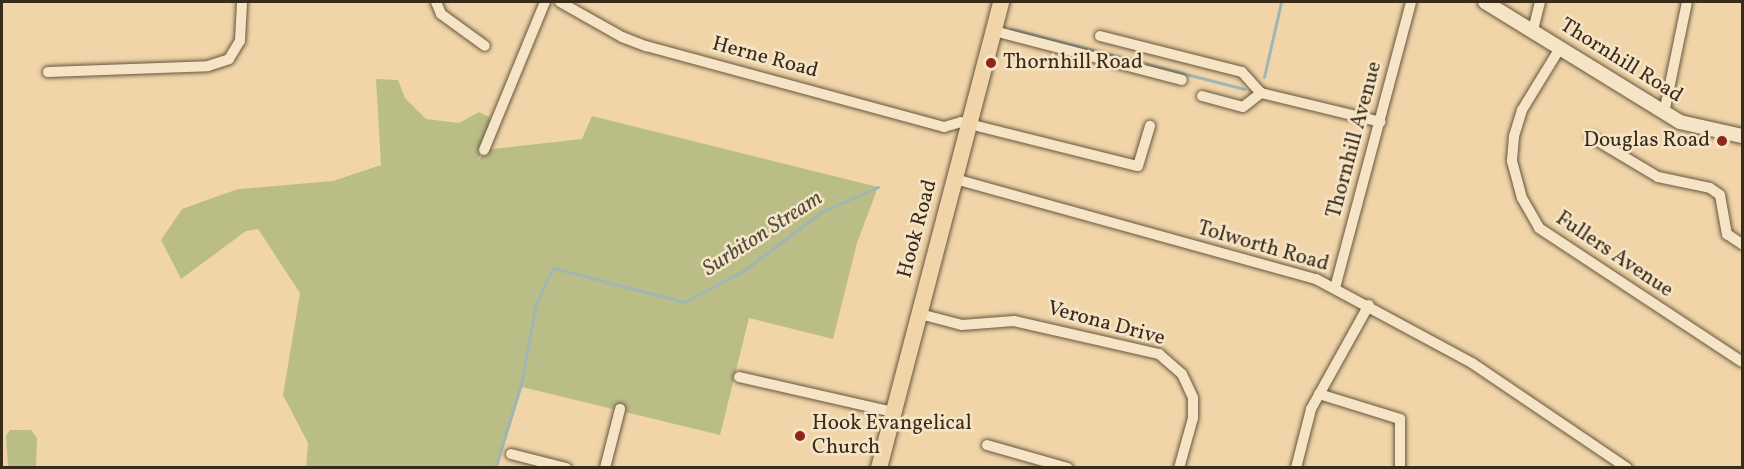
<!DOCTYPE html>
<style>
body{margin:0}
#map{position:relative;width:1744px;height:469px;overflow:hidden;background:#f1d5a9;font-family:Vollkorn,serif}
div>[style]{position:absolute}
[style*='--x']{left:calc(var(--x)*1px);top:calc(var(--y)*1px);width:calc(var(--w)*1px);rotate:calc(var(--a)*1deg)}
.green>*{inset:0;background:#bbbd87}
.stream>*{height:3px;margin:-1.5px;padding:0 1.5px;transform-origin:1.5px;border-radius:1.5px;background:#9fb6b3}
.roads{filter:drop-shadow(0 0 2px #66563d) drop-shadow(0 0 2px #66563d)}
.minor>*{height:10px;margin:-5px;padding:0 5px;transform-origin:5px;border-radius:5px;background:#f6e4c7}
.tertiary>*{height:14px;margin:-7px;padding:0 7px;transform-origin:7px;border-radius:7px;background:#f6e4c7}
.primary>*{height:16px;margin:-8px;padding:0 8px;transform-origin:8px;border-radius:8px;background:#f1d5a9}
.dots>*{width:16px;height:16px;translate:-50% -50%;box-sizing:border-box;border:3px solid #f6e4c7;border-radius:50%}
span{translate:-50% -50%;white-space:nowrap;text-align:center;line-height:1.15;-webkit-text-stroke:5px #f6e4c7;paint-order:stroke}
.street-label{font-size:21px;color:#382b19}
.poi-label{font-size:21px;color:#382b19}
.left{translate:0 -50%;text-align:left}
.right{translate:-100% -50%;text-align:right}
.water-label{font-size:22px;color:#524e40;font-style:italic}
.frame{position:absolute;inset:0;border:3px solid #382b19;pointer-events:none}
</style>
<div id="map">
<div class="green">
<i style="clip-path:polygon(376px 79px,398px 80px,405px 98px,426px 119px,459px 123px,479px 112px,491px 118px,478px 162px,484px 150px,582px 139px,592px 116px,878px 187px,857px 243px,833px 339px,749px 318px,720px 435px,522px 387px,498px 467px,306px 467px,308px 443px,283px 395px,300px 293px,258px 229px,246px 231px,181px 279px,161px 240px,182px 209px,238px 189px,333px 181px,381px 165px)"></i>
<i style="clip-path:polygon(10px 430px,31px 430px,37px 438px,36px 467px,8px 467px,6px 436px)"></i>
</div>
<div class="stream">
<i style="--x:1011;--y:29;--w:241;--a:14.4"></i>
<i style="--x:1264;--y:77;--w:77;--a:-77.2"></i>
<i style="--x:495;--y:468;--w:88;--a:-72.8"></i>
<i style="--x:521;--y:384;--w:82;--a:-79.5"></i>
<i style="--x:536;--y:303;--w:39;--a:-64"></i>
<i style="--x:553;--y:268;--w:135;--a:14.5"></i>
<i style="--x:684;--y:302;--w:67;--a:-27.7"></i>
<i style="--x:743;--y:271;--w:100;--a:-36.9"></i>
<i style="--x:823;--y:211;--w:60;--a:-23.6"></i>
</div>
<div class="roads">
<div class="minor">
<i style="--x:436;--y:2;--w:13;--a:67"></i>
<i style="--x:441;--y:14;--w:54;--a:36"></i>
<i style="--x:560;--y:2;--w:71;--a:29.4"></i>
<i style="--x:622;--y:37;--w:26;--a:21"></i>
<i style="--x:646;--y:46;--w:309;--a:15.2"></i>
<i style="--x:944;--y:127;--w:18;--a:-16"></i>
<i style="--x:961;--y:122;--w:182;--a:14"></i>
<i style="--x:1138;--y:166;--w:42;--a:-73.3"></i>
<i style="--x:1533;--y:30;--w:29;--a:-76"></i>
<i style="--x:994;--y:31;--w:194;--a:14.6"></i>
<i style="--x:1100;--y:36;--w:146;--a:14.2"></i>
<i style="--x:1242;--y:72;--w:28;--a:48"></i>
<i style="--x:1560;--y:48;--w:73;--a:121.5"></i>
<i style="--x:1522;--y:110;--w:28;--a:107"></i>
<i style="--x:1514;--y:137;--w:24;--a:95"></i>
<i style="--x:1512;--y:161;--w:38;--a:75"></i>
<i style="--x:1522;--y:198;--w:34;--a:60"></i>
<i style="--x:1539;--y:228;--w:243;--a:33.4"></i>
<i style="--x:48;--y:72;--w:160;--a:-2.1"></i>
<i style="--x:208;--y:66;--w:22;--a:-18"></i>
<i style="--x:229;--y:59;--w:21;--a:-59"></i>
<i style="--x:240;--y:41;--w:39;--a:-87"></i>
<i style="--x:1261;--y:93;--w:123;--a:13.6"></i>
<i style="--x:1202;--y:96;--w:42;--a:15"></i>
<i style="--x:1243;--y:107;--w:23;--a:-38"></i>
<i style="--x:1664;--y:113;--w:113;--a:-78.3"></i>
<i style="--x:1591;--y:137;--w:78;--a:30.8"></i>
<i style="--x:1658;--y:177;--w:53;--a:11.9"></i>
<i style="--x:1710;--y:188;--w:12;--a:35"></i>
<i style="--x:1720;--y:195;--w:40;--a:80"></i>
<i style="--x:1727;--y:234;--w:18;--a:34"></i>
<i style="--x:484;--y:150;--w:160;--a:-67.6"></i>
<i style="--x:955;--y:179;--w:375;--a:15.5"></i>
<i style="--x:1316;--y:279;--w:177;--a:28.3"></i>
<i style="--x:1472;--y:363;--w:187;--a:34.1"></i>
<i style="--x:1335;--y:288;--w:296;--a:-75.1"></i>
<i style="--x:920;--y:314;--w:43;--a:14.7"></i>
<i style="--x:962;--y:325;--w:52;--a:-4.4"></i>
<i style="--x:1014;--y:321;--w:149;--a:12.8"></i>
<i style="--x:1159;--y:354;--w:30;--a:41"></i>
<i style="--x:1182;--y:374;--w:26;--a:65"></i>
<i style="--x:1193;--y:398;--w:20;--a:90"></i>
<i style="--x:1193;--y:418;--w:52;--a:105.6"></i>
<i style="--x:739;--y:377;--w:158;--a:12.8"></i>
<i style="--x:1319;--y:394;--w:85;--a:17.2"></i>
<i style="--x:1400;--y:419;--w:49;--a:90"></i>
<i style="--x:987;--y:445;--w:84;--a:15.9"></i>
<i style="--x:511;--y:454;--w:57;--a:14.3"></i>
<i style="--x:605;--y:468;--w:61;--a:-75.7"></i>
<i style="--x:1296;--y:468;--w:61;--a:-75.7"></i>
<i style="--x:1311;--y:409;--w:119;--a:-60.9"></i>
</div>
<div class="tertiary">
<i style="--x:1485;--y:2;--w:229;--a:31.6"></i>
<i style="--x:1680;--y:122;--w:64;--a:12.7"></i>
</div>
<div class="primary">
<i style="--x:879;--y:468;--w:482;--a:-75.3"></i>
</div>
</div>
<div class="dots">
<i style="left:991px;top:63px;background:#8f2418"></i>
<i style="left:1722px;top:141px;background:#8f2418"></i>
<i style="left:800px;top:436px;background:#8f2418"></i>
</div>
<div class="street-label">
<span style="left:765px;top:58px;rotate:15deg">Herne Road</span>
<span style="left:1621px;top:61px;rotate:32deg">Thornhill Road</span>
<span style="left:1355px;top:140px;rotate:-75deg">Thornhill Avenue</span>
<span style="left:918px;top:229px;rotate:-75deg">Hook Road</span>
<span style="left:1263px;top:247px;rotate:16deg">Tolworth Road</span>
<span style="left:1614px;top:255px;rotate:34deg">Fullers Avenue</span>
<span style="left:1106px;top:324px;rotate:15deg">Verona Drive</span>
</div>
<div class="poi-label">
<span class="left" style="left:1003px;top:63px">Thornhill Road</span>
<span class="right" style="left:1710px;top:141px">Douglas Road</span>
<span class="left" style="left:812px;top:436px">Hook Evangelical<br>Church</span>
</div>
<div class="water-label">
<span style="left:763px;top:234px;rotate:-33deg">Surbiton Stream</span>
</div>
<div class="frame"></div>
</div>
